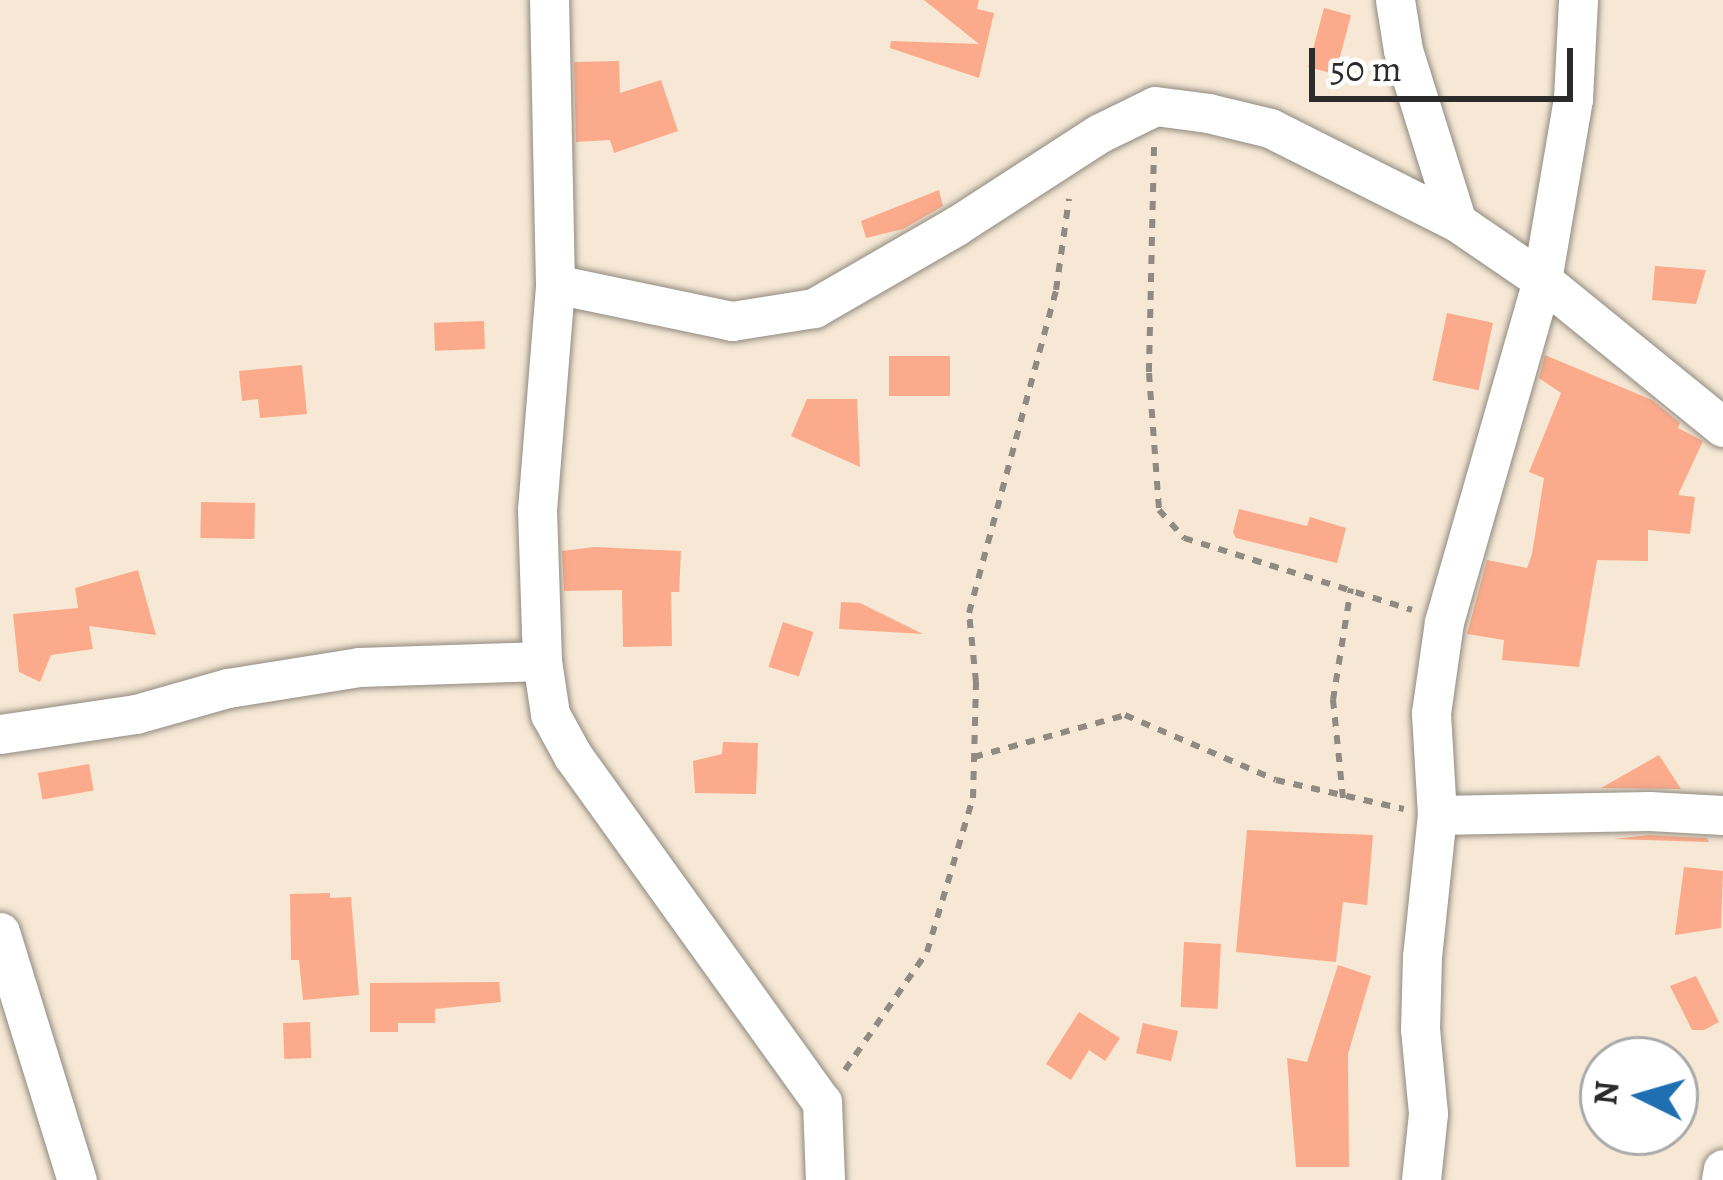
<!DOCTYPE html>
<style>
body{margin:0}
#map{position:relative;width:1723px;height:1180px;overflow:hidden;background:#f6e8d4;font-family:Alegreya,serif}
div>[style]{position:absolute}
[style*='--x']{left:calc(var(--x)*1px);top:calc(var(--y)*1px);width:calc(var(--w)*1px);rotate:calc(var(--a)*1deg)}
.building>*{inset:0;background:#fbab8b;transform-origin:0 0}
.path>*{height:6px;margin-top:-3px;transform-origin:0;background:repeating-linear-gradient(90deg,#908a80 0 9px,transparent 0 18px)}
.roads{filter:drop-shadow(0 0 3px #908a80) drop-shadow(0 0 3px #908a80)}
.street>*{height:39px;margin:-19.5px;padding:0 19.5px;transform-origin:19.5px;border-radius:19.5px;background:#fff}
span{translate:-50% -50%;white-space:nowrap;text-align:center;line-height:1.15;-webkit-text-stroke:9px #fff;paint-order:stroke}
.north{position:absolute;left:1579px;top:1036px;width:120px;height:120px;box-sizing:border-box;background:#fff;border:3px solid #aaa;border-radius:50%;rotate:275deg;font-size:33px;font-weight:700;line-height:48px;text-align:center;color:#2b2b2b}
.north::after{content:'';display:block;margin:auto;width:42px;height:54px;background:#1f6fb2;clip-path:polygon(50% 0,100% 100%,50% 72%,0 100%)}
.scale{position:absolute;left:1309px;top:48px;width:264px;height:54px;box-sizing:border-box;border:6px solid #2b2b2b;border-top:0;padding-left:15px;font-size:36px;line-height:42px;white-space:nowrap;color:#2b2b2b;-webkit-text-stroke:9px #fff;paint-order:stroke}
</style>
<div id="map">
<div class="building">
<i style="clip-path:polygon(924px 0,979px 0,977px 9px,994px 13px,979px 78px,890px 48px,891px 41px,979px 44px)"></i>
<i style="left:1324px;top:8px;width:28px;height:61px;rotate:15deg"></i>
<i style="clip-path:polygon(619px 61px,620px 93px,661px 80px,678px 131px,614px 153px,610px 140px,576px 142px,574px 62px)"></i>
<i style="clip-path:polygon(939px 190px,943px 206px,903px 229px,866px 238px,861px 221px)"></i>
<i style="clip-path:polygon(1655px 266px,1706px 270px,1696px 304px,1652px 300px)"></i>
<i style="left:1447px;top:313px;width:47px;height:69px;rotate:12deg"></i>
<i style="left:484px;top:321px;width:28px;height:50px;rotate:88deg"></i>
<i style="clip-path:polygon(1545px 355px,1652px 400px,1680px 423px,1678px 428px,1703px 441px,1678px 495px,1695px 497px,1690px 534px,1648px 530px,1648px 561px,1597px 560px,1579px 667px,1502px 660px,1504px 640px,1467px 634px,1487px 560px,1527px 568px,1532px 554px,1544px 478px,1529px 472px,1561px 393px,1539px 378px)"></i>
<i style="left:889px;top:356px;width:61px;height:40px"></i>
<i style="clip-path:polygon(302px 365px,307px 414px,260px 418px,258px 399px,242px 401px,239px 371px)"></i>
<i style="clip-path:polygon(807px 399px,857px 399px,860px 467px,791px 436px)"></i>
<i style="left:201px;top:502px;width:54px;height:36px;rotate:1deg"></i>
<i style="clip-path:polygon(1239px 509px,1307px 526px,1310px 517px,1346px 528px,1337px 563px,1236px 538px,1233px 532px)"></i>
<i style="clip-path:polygon(594px 547px,681px 551px,679px 592px,671px 592px,672px 646px,623px 647px,622px 590px,564px 591px,562px 551px)"></i>
<i style="clip-path:polygon(138px 570px,156px 635px,89px 626px,93px 649px,51px 655px,40px 682px,19px 672px,13px 614px,78px 608px,75px 588px)"></i>
<i style="clip-path:polygon(841px 602px,860px 603px,923px 634px,839px 629px)"></i>
<i style="left:783px;top:622px;width:32px;height:47px;rotate:18deg"></i>
<i style="clip-path:polygon(723px 742px,758px 743px,756px 794px,695px 793px,693px 761px,722px 754px)"></i>
<i style="clip-path:polygon(1659px 755px,1681px 789px,1601px 788px)"></i>
<i style="left:89px;top:764px;width:27px;height:52px;rotate:80deg"></i>
<i style="clip-path:polygon(1247px 830px,1373px 835px,1367px 905px,1343px 902px,1336px 962px,1236px 952px)"></i>
<i style="clip-path:polygon(1649px 835px,1707px 838px,1709px 842px,1614px 839px)"></i>
<i style="clip-path:polygon(1684px 867px,1723px 871px,1721px 928px,1675px 935px)"></i>
<i style="clip-path:polygon(330px 893px,330px 898px,351px 897px,359px 995px,303px 1000px,299px 960px,291px 960px,290px 894px)"></i>
<i style="left:1184px;top:942px;width:37px;height:65px;rotate:3deg"></i>
<i style="clip-path:polygon(1338px 965px,1371px 976px,1348px 1054px,1349px 1167px,1296px 1167px,1287px 1058px,1307px 1062px)"></i>
<i style="clip-path:polygon(1696px 976px,1719px 1022px,1704px 1030px,1692px 1030px,1670px 986px)"></i>
<i style="clip-path:polygon(499px 982px,501px 1002px,435px 1009px,435px 1023px,398px 1023px,398px 1032px,370px 1032px,370px 983px)"></i>
<i style="clip-path:polygon(1079px 1012px,1120px 1038px,1105px 1061px,1089px 1050px,1071px 1080px,1046px 1064px)"></i>
<i style="left:310px;top:1022px;width:36px;height:27px;rotate:88deg"></i>
<i style="left:1143px;top:1023px;width:36px;height:31px;rotate:13deg"></i>
</div>
<div class="path">
<i style="--x:1154;--y:147;--w:226;--a:91.3"></i>
<i style="--x:1149;--y:373;--w:137;--a:85.8"></i>
<i style="--x:1159;--y:510;--w:38;--a:48"></i>
<i style="--x:1184;--y:538;--w:239;--a:17.5"></i>
<i style="--x:974;--y:757;--w:157;--a:-15.5"></i>
<i style="--x:1125;--y:715;--w:164;--a:23.3"></i>
<i style="--x:1276;--y:780;--w:131;--a:12.8"></i>
<i style="--x:1343;--y:798;--w:99;--a:-95.8"></i>
<i style="--x:1333;--y:700;--w:113;--a:-80.9"></i>
<i style="--x:845;--y:1070;--w:144;--a:-55.2"></i>
<i style="--x:927;--y:952;--w:161;--a:-73.4"></i>
<i style="--x:973;--y:798;--w:116;--a:-88.5"></i>
<i style="--x:976;--y:682;--w:69;--a:-95.8"></i>
<i style="--x:969;--y:613;--w:335;--a:-74.9"></i>
<i style="--x:1056;--y:290;--w:92;--a:-81.9"></i>
</div>
<div class="roads">
<div class="street">
<i style="--x:1395;--y:0;--w:51;--a:80.9"></i>
<i style="--x:1403;--y:50;--w:180;--a:72.6"></i>
<i style="--x:555;--y:284;--w:181;--a:11.8"></i>
<i style="--x:732;--y:321;--w:83;--a:-9"></i>
<i style="--x:814;--y:308;--w:164;--a:-30"></i>
<i style="--x:956;--y:226;--w:171;--a:-32.9"></i>
<i style="--x:1100;--y:133;--w:61;--a:-26.1"></i>
<i style="--x:1155;--y:106;--w:53;--a:7.5"></i>
<i style="--x:1208;--y:113;--w:64;--a:13.6"></i>
<i style="--x:1270;--y:128;--w:209;--a:26.7"></i>
<i style="--x:1457;--y:222;--w:103;--a:34.3"></i>
<i style="--x:1542;--y:280;--w:233;--a:39.1"></i>
<i style="--x:542;--y:661;--w:151;--a:-91.9"></i>
<i style="--x:537;--y:510;--w:227;--a:-85.4"></i>
<i style="--x:555;--y:284;--w:284;--a:-91.2"></i>
<i style="--x:0;--y:734;--w:137;--a:-8.4"></i>
<i style="--x:136;--y:714;--w:96;--a:-15.8"></i>
<i style="--x:228;--y:688;--w:133;--a:-9.1"></i>
<i style="--x:359;--y:667;--w:183;--a:-1.9"></i>
<i style="--x:542;--y:661;--w:54;--a:81.4"></i>
<i style="--x:550;--y:714;--w:48;--a:61.3"></i>
<i style="--x:573;--y:756;--w:426;--a:54.3"></i>
<i style="--x:822;--y:1102;--w:78;--a:87.8"></i>
<i style="--x:1437;--y:815;--w:212;--a:-1.1"></i>
<i style="--x:1649;--y:811;--w:74;--a:3.1"></i>
<i style="--x:0;--y:932;--w:260;--a:72.8"></i>
<i style="--x:1421;--y:1180;--w:67;--a:-84"></i>
<i style="--x:1428;--y:1113;--w:84;--a:-95.4"></i>
<i style="--x:1420;--y:1029;--w:72;--a:-88.4"></i>
<i style="--x:1422;--y:957;--w:143;--a:-84"></i>
<i style="--x:1437;--y:815;--w:102;--a:-93.4"></i>
<i style="--x:1431;--y:713;--w:92;--a:-81.9"></i>
<i style="--x:1444;--y:622;--w:356;--a:-74"></i>
<i style="--x:1542;--y:280;--w:184;--a:-80.3"></i>
<i style="--x:1573;--y:99;--w:99;--a:-87.1"></i>
<i style="--x:1721;--y:1180;--w:11;--a:-80"></i>
</div>
</div>
<div class="north">N</div>
<div class="scale">50 m</div>
</div>
